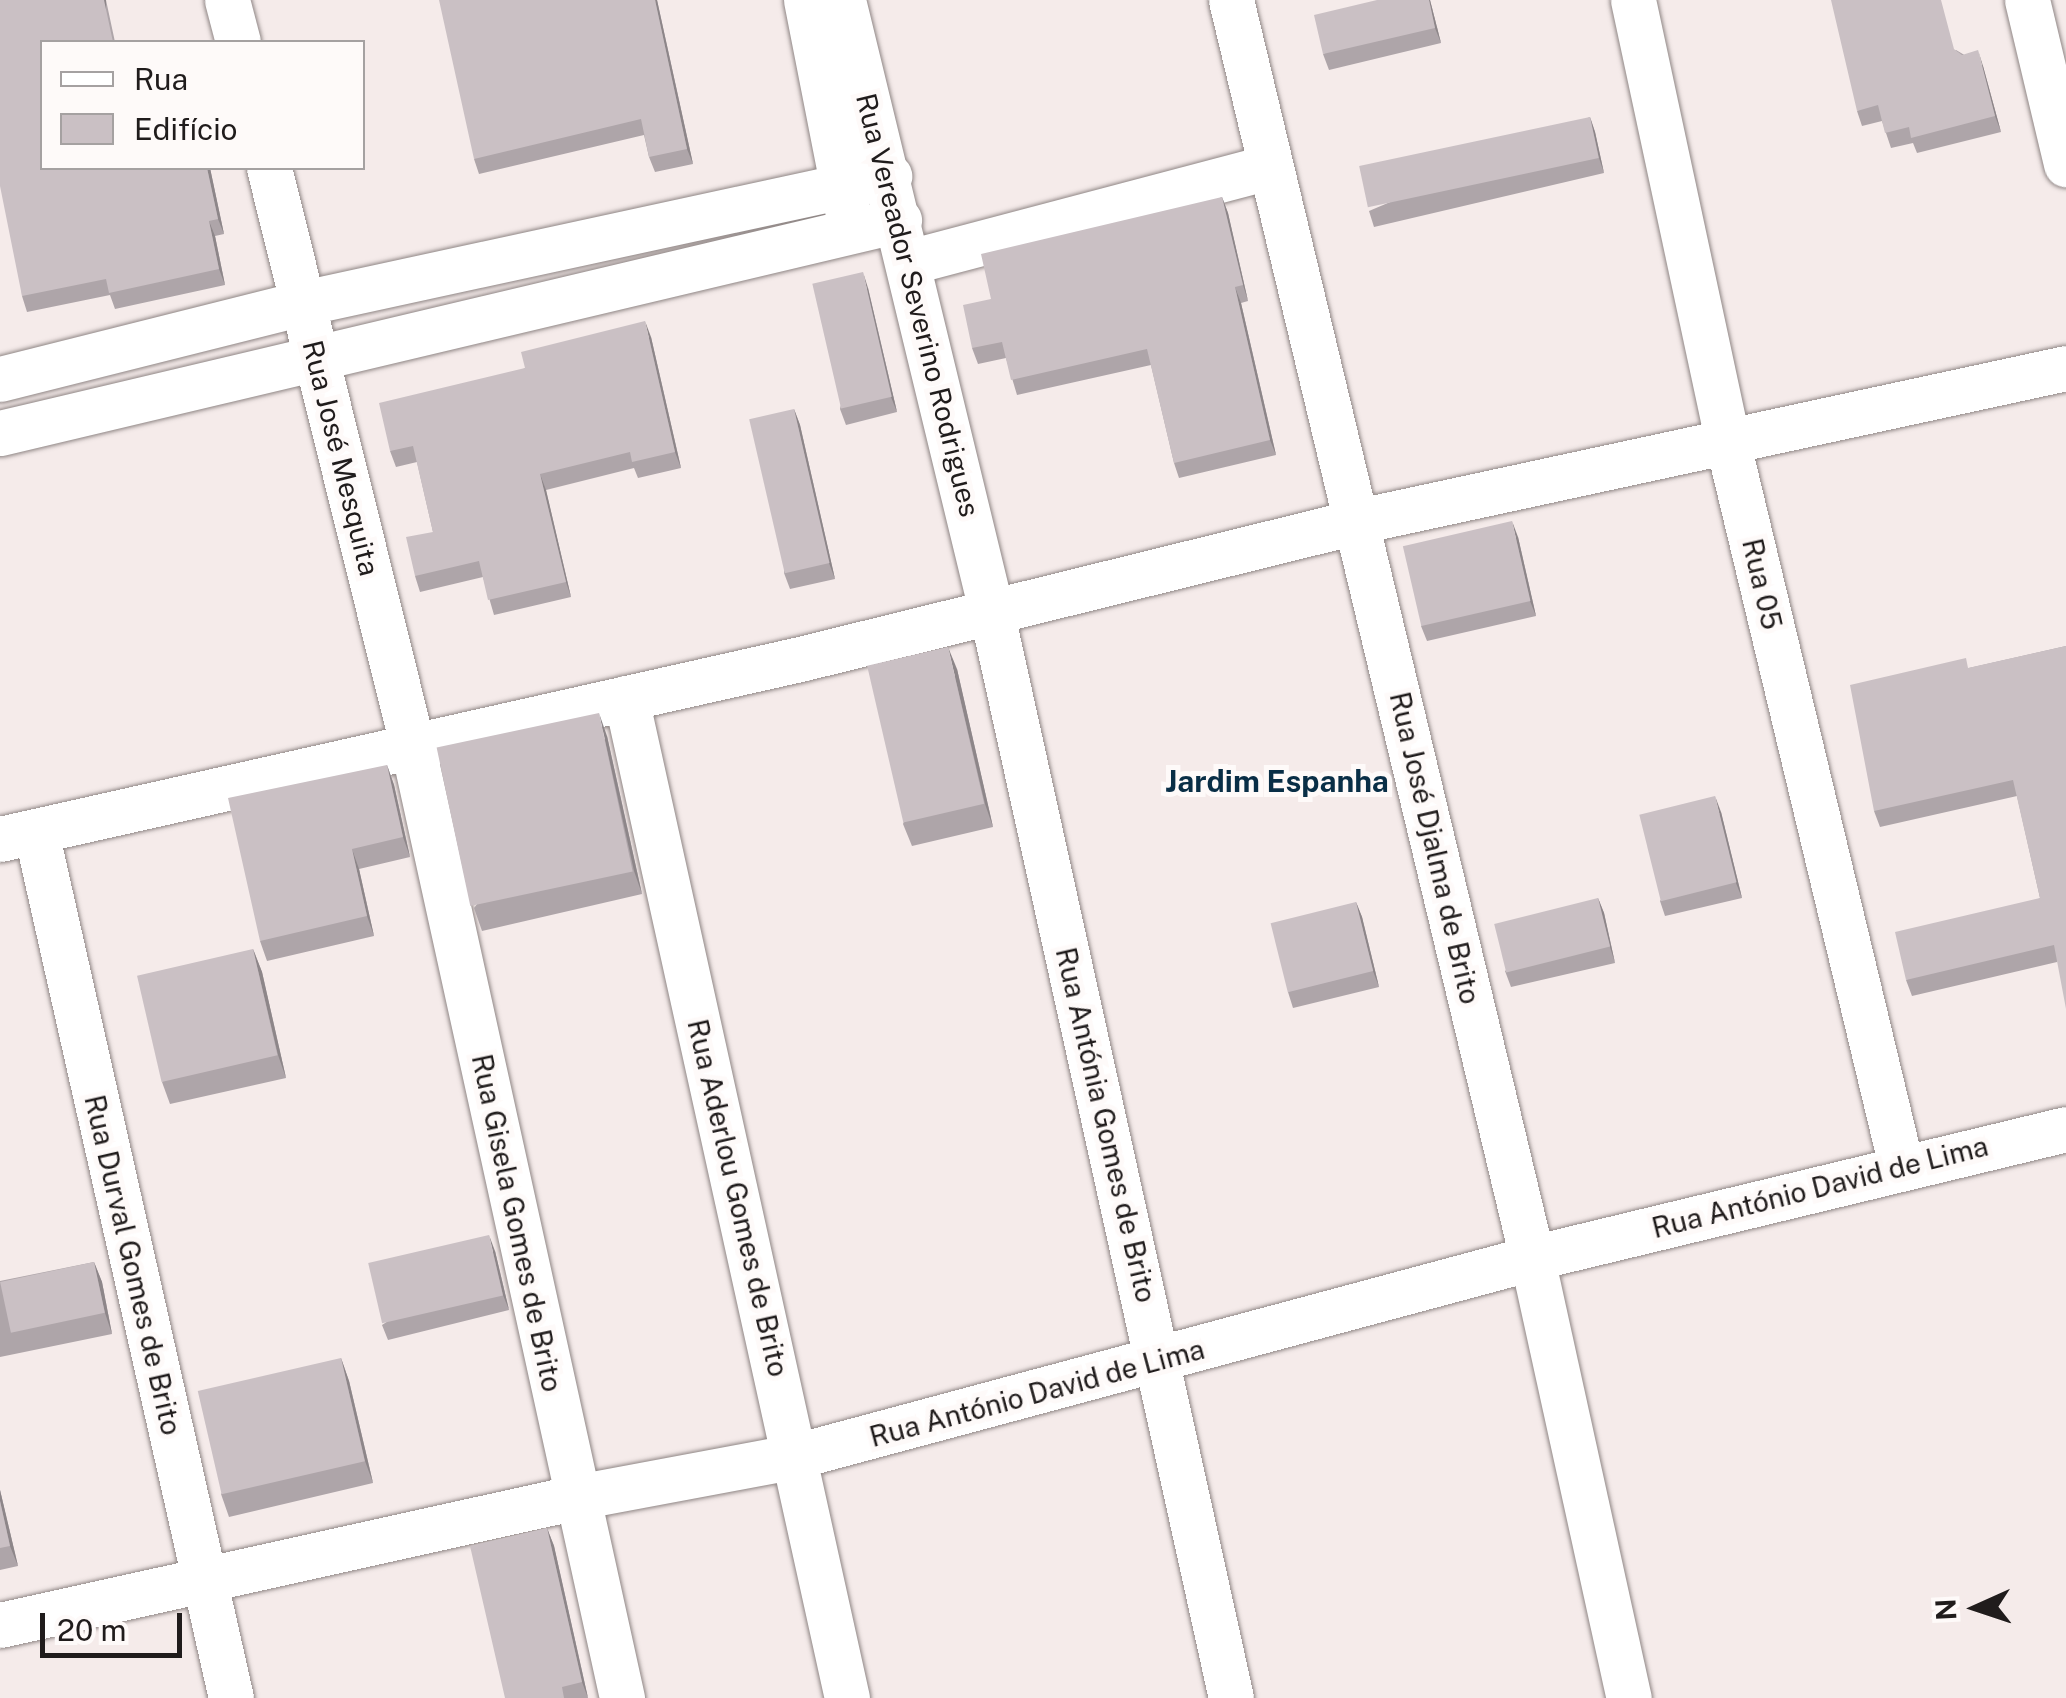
<!DOCTYPE html>
<meta charset="utf-8">
<style>
body{margin:0}
#map{position:relative;width:2066px;height:1698px;overflow:hidden;background:#f5ebea;font-family:"Public Sans",sans-serif}
div>[style]{position:absolute}
[style*='--x']{left:calc(var(--x)*1px);top:calc(var(--y)*1px);width:calc(var(--w)*1px);rotate:calc(var(--a)*1deg)}
.roads{filter:drop-shadow(0 0 2px #8f8685) drop-shadow(0 0 2px #8f8685)}
.minor>*{height:45px;margin:-22.5px;padding:0 22.5px;transform-origin:22.5px;border-radius:22.5px;background:#fff}
.wall>*{inset:0;background:#aea5a9}
.shaded-wall>*{inset:0;background:#8d8689;transform-origin:0 0}
.building>*{inset:0;background:#cac0c4;transform-origin:0 0}
span{translate:-50% -50%;white-space:nowrap;text-align:center;line-height:1.15;-webkit-text-stroke:10px #fefaf9;paint-order:stroke}
.street-label{font-size:28px;color:#201c1c}
.neighbourhood-label{font-size:30px;color:#092e46;font-weight:700}
.legend{position:absolute;left:40px;top:40px;width:325px;height:130px;box-sizing:border-box;background:#fefaf9;border:2px solid #a5a1a1;margin:0;padding:12px 18px;list-style:none;font-size:30px;color:#201c1c}
.legend li{display:flex;align-items:center;gap:20px;height:50px}
.legend b{width:50px;border:2px solid #a5a1a1}
.north{position:absolute;left:1926px;top:1558px;width:100px;height:100px;-webkit-text-stroke:8px #fefaf9;paint-order:stroke;rotate:267deg;font-size:28px;font-weight:700;line-height:40px;text-align:center;color:#201c1c}
.north::after{content:'';display:block;margin:auto;width:35px;height:45px;background:#201c1c;clip-path:polygon(50% 0,100% 100%,50% 72%,0 100%)}
.scale{position:absolute;left:40px;top:1613px;width:142px;height:45px;box-sizing:border-box;border:5px solid #201c1c;border-top:0;padding-left:12px;font-size:30px;line-height:35px;white-space:nowrap;color:#201c1c;-webkit-text-stroke:8px #fefaf9;paint-order:stroke}
</style>
<div id="map">
<div class="roads">
<div class="minor">
<i style="--x:227;--y:0;--w:43;--a:75.3"></i>
<i style="--x:806;--y:0;--w:218;--a:78.9"></i>
<i style="--x:843;--y:0;--w:628;--a:76.36"></i>
<i style="--x:991;--y:610;--w:1114;--a:77.56"></i>
<i style="--x:1231;--y:0;--w:1294;--a:76.54"></i>
<i style="--x:1532;--y:1258;--w:451;--a:77.6"></i>
<i style="--x:1633;--y:0;--w:450;--a:77.9"></i>
<i style="--x:1727;--y:440;--w:747;--a:76.52"></i>
<i style="--x:2027;--y:0;--w:169;--a:76.6"></i>
<i style="--x:269;--y:168;--w:598;--a:76.06"></i>
<i style="--x:413;--y:748;--w:973;--a:77.59"></i>
<i style="--x:909;--y:262;--w:371;--a:-14.8"></i>
<i style="--x:0;--y:379;--w:312;--a:-14.1"></i>
<i style="--x:303;--y:303;--w:600;--a:-12.23"></i>
<i style="--x:0;--y:433;--w:924;--a:-13.33"></i>
<i style="--x:626;--y:698;--w:1024;--a:77.54"></i>
<i style="--x:36;--y:832;--w:888;--a:77.31"></i>
<i style="--x:0;--y:839;--w:820;--a:-12.68"></i>
<i style="--x:800;--y:659;--w:576;--a:-13.87"></i>
<i style="--x:1359;--y:521;--w:723;--a:-12.21"></i>
<i style="--x:0;--y:1625;--w:591;--a:-12.51"></i>
<i style="--x:577;--y:1497;--w:223;--a:-10.6"></i>
<i style="--x:796;--y:1456;--w:762;--a:-15.06"></i>
<i style="--x:1532;--y:1258;--w:549;--a:-13.58"></i>
</div>
</div>
<div class="wall">
<i style="clip-path:polygon(0 0,106px 0,115px 42px,42px 42px,42px 168px,210px 168px,224px 234px,215px 236px,225px 285px,115px 309px,110px 295px,27px 312px,22px 296px)"></i>
<i style="clip-path:polygon(657px 0,693px 164px,655px 172px,649px 157px,644px 135px,479px 174px,474px 159px)"></i>
<i style="clip-path:polygon(1430px 0,1441px 43px,1329px 70px,1323px 54px)"></i>
<i style="clip-path:polygon(1956px 50px,1983px 66px,2001px 132px,1917px 153px,1913px 143px,1891px 148px,1882px 121px,1862px 126px,1857px 111px)"></i>
<i style="clip-path:polygon(1590px 117px,1595px 132px,1604px 173px,1374px 227px,1369px 211px)"></i>
<i style="clip-path:polygon(1222px 197px,1228px 213px,1248px 301px,1241px 303px,1276px 455px,1179px 478px,1174px 463px,1151px 365px,1017px 395px,1006px 358px,978px 364px,972px 348px,991px 299px)"></i>
<i style="clip-path:polygon(868px 288px,897px 412px,846px 425px,840px 409px)"></i>
<i style="clip-path:polygon(651px 337px,681px 468px,638px 478px,634px 468px,546px 490px,571px 597px,494px 615px,483px 577px,420px 592px,415px 576px,433px 532px,417px 462px,396px 467px,390px 451px,525px 368px)"></i>
<i style="clip-path:polygon(794px 409px,800px 425px,835px 579px,790px 589px,784px 573px)"></i>
<i style="clip-path:polygon(1518px 537px,1536px 616px,1427px 641px,1421px 626px)"></i>
<i style="clip-path:polygon(2066px 646px,2057px 962px,1912px 996px,1906px 980px,2040px 898px,2017px 796px,1880px 827px,1874px 811px,1969px 668px)"></i>
<i style="clip-path:polygon(957px 669px,993px 827px,912px 846px,903px 824px)"></i>
<i style="clip-path:polygon(607px 736px,642px 894px,482px 931px,474px 908px)"></i>
<i style="clip-path:polygon(387px 765px,394px 785px,410px 857px,359px 869px,374px 936px,267px 961px,260px 941px)"></i>
<i style="clip-path:polygon(1721px 812px,1742px 898px,1665px 916px,1660px 901px)"></i>
<i style="clip-path:polygon(1598px 898px,1604px 913px,1615px 963px,1511px 987px,1505px 971px)"></i>
<i style="clip-path:polygon(1356px 902px,1362px 917px,1379px 987px,1293px 1008px,1288px 992px)"></i>
<i style="clip-path:polygon(253px 949px,262px 972px,286px 1078px,170px 1104px,162px 1082px)"></i>
<i style="clip-path:polygon(495px 1251px,509px 1310px,388px 1340px,382px 1325px)"></i>
<i style="clip-path:polygon(94px 1262px,102px 1282px,112px 1334px,0 1357px,0 1281px)"></i>
<i style="clip-path:polygon(341px 1358px,349px 1381px,373px 1483px,229px 1517px,221px 1494px)"></i>
<i style="clip-path:polygon(0 1490px,18px 1566px,0 1570px)"></i>
<i style="clip-path:polygon(547px 1528px,554px 1546px,588px 1698px,505px 1698px)"></i>
</div>
<div class="shaded-wall">
<i style="left:104px;top:0;width:2px;height:43px"></i>
<i style="clip-path:polygon(655px 0,657px 0,693px 164px,687px 149px)"></i>
<i style="clip-path:polygon(1429px 0,1430px 0,1441px 43px,1435px 28px)"></i>
<i style="clip-path:polygon(1978px 50px,1983px 66px,2001px 132px,1995px 116px)"></i>
<i style="clip-path:polygon(1590px 117px,1595px 132px,1604px 173px,1599px 158px)"></i>
<i style="clip-path:polygon(207px 168px,210px 168px,224px 234px,218px 219px)"></i>
<i style="clip-path:polygon(1222px 197px,1228px 213px,1248px 301px,1243px 285px)"></i>
<i style="clip-path:polygon(209px 221px,215px 236px,225px 285px,219px 269px)"></i>
<i style="clip-path:polygon(863px 272px,868px 288px,897px 412px,891px 397px)"></i>
<i style="clip-path:polygon(1235px 287px,1241px 303px,1276px 455px,1270px 440px)"></i>
<i style="clip-path:polygon(645px 321px,651px 337px,681px 468px,675px 452px)"></i>
<i style="clip-path:polygon(794px 409px,800px 425px,835px 579px,829px 563px)"></i>
<i style="clip-path:polygon(540px 474px,546px 490px,571px 597px,566px 582px)"></i>
<i style="clip-path:polygon(1512px 521px,1518px 537px,1536px 616px,1530px 601px)"></i>
<i style="clip-path:polygon(948px 647px,957px 669px,993px 827px,985px 804px)"></i>
<i style="clip-path:polygon(599px 713px,607px 736px,642px 894px,634px 871px)"></i>
<i style="clip-path:polygon(387px 765px,394px 785px,410px 857px,403px 837px)"></i>
<i style="clip-path:polygon(1715px 796px,1721px 812px,1742px 898px,1736px 883px)"></i>
<i style="clip-path:polygon(352px 849px,359px 869px,374px 936px,367px 916px)"></i>
<i style="clip-path:polygon(1598px 898px,1604px 913px,1615px 963px,1610px 947px)"></i>
<i style="clip-path:polygon(1356px 902px,1362px 917px,1379px 987px,1373px 971px)"></i>
<i style="clip-path:polygon(253px 949px,262px 972px,286px 1078px,278px 1055px)"></i>
<i style="clip-path:polygon(489px 1235px,495px 1251px,509px 1310px,503px 1295px)"></i>
<i style="clip-path:polygon(94px 1262px,102px 1282px,112px 1334px,105px 1313px)"></i>
<i style="clip-path:polygon(341px 1358px,349px 1381px,373px 1483px,365px 1461px)"></i>
<i style="clip-path:polygon(0 1490px,18px 1566px,10px 1546px,0 1501px)"></i>
<i style="clip-path:polygon(547px 1528px,554px 1546px,588px 1698px,582px 1682px)"></i>
</div>
<div class="building">
<i style="clip-path:polygon(0 0,104px 0,113px 42px,42px 42px,42px 168px,207px 168px,218px 219px,209px 221px,219px 269px,109px 293px,106px 279px,22px 296px,0 186px)"></i>
<i style="clip-path:polygon(439px 0,655px 0,687px 149px,649px 157px,641px 119px,474px 159px)"></i>
<i style="clip-path:polygon(1377px 0,1429px 0,1435px 28px,1323px 54px,1314px 15px)"></i>
<i style="clip-path:polygon(1831px 0,1941px 0,1954px 49px,1962px 55px,1978px 50px,1995px 116px,1911px 138px,1909px 127px,1885px 133px,1878px 105px,1857px 111px)"></i>
<i style="left:1590px;top:117px;width:42px;height:236px;rotate:78deg"></i>
<i style="clip-path:polygon(1222px 197px,1243px 285px,1235px 287px,1270px 440px,1174px 463px,1147px 349px,1011px 380px,1002px 342px,972px 348px,963px 305px,991px 299px,981px 254px)"></i>
<i style="left:863px;top:272px;width:128px;height:52px;rotate:77deg"></i>
<i style="clip-path:polygon(645px 321px,675px 452px,632px 462px,630px 452px,540px 474px,566px 582px,488px 600px,479px 561px,415px 576px,406px 537px,433px 532px,413px 446px,390px 451px,379px 403px,525px 368px,521px 352px)"></i>
<i style="left:794px;top:409px;width:158px;height:46px;rotate:77deg"></i>
<i style="left:1512px;top:521px;width:82px;height:112px;rotate:77deg"></i>
<i style="clip-path:polygon(2066px 646px,2066px 1009px,2054px 945px,1906px 980px,1895px 932px,2040px 898px,2013px 780px,1874px 811px,1850px 685px,1966px 658px,1968px 668px)"></i>
<i style="left:948px;top:647px;width:161px;height:83px;rotate:77deg"></i>
<i style="left:599px;top:713px;width:162px;height:166px;rotate:78deg"></i>
<i style="clip-path:polygon(387px 765px,403px 837px,352px 849px,367px 916px,260px 941px,228px 798px)"></i>
<i style="left:1715px;top:796px;width:89px;height:78px;rotate:76deg"></i>
<i style="left:1598px;top:898px;width:50px;height:107px;rotate:76deg"></i>
<i style="left:1356px;top:902px;width:71px;height:88px;rotate:76deg"></i>
<i style="left:253px;top:949px;width:109px;height:119px;rotate:77deg"></i>
<i style="left:489px;top:1235px;width:62px;height:124px;rotate:77deg"></i>
<i style="left:94px;top:1262px;width:52px;height:96px;rotate:78deg"></i>
<i style="left:341px;top:1358px;width:106px;height:147px;rotate:77deg"></i>
<i style="clip-path:polygon(0 1501px,10px 1546px,0 1548px)"></i>
<i style="clip-path:polygon(547px 1528px,582px 1682px,562px 1687px,564px 1698px,505px 1698px,470px 1546px)"></i>
</div>
<div class="street-label">
<span style="left:918px;top:305px;rotate:76deg">Rua Vereador Severino Rodrigues</span>
<span style="left:341px;top:458px;rotate:76deg">Rua José Mesquita</span>
<span style="left:1762px;top:584px;rotate:77deg">Rua 05</span>
<span style="left:1435px;top:848px;rotate:77deg">Rua José Djalma de Brito</span>
<span style="left:1106px;top:1125px;rotate:77deg">Rua Antónia Gomes de Brito</span>
<span style="left:1820px;top:1187px;rotate:-14deg">Rua António David de Lima</span>
<span style="left:738px;top:1198px;rotate:77deg">Rua Aderlou Gomes de Brito</span>
<span style="left:517px;top:1223px;rotate:78deg">Rua Gisela Gomes de Brito</span>
<span style="left:133px;top:1265px;rotate:77deg">Rua Durval Gomes de Brito</span>
<span style="left:1037px;top:1393px;rotate:-15deg">Rua António David de Lima</span>
</div>
<div class="neighbourhood-label">
<span style="left:1277px;top:781px">Jardim Espanha</span>
</div>
<ul class="legend">
<li><b style="height:12px;background:#fff"></b>Rua</li>
<li><b style="height:28px;background:#cac0c4"></b>Edifício</li>
</ul>
<div class="north">N</div>
<div class="scale">20 m</div>
</div>
